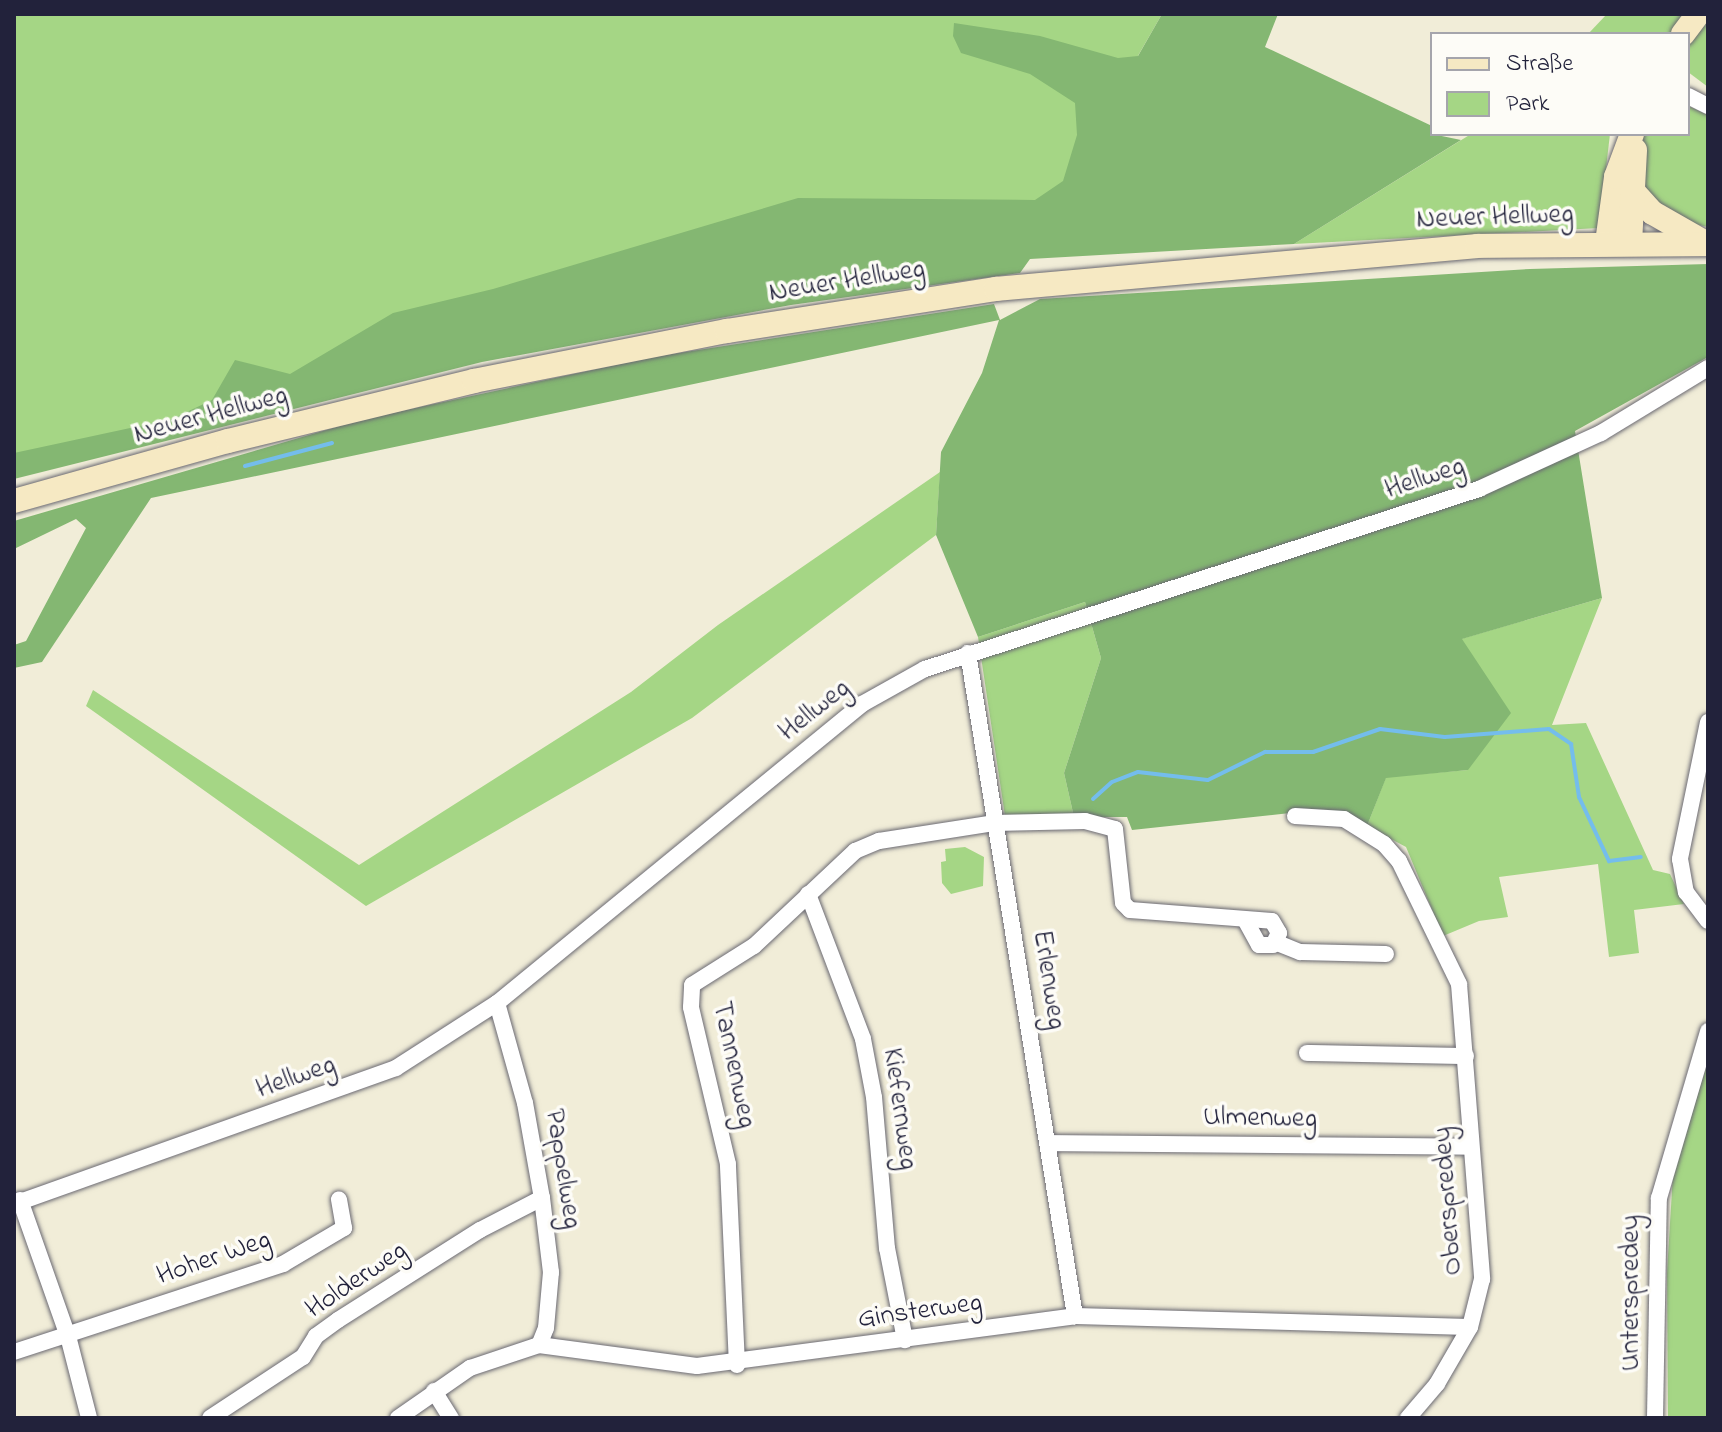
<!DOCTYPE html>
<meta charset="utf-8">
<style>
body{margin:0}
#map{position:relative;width:1722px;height:1432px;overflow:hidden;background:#f1edd8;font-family:"Indie Flower",sans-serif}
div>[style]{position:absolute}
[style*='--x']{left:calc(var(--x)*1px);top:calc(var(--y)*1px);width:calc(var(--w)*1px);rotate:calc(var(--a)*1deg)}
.green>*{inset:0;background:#a5d685}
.forest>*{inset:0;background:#84b772}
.stream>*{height:4px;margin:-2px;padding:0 2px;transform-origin:2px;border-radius:2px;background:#74bdec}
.roads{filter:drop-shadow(0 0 2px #6a6972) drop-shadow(0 0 2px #6a6972)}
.street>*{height:16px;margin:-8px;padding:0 8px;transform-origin:8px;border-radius:8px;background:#fff}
.secondary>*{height:24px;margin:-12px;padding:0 12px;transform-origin:12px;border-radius:12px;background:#f6e9c3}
span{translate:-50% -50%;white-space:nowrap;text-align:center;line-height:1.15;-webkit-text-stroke:7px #fdfcf7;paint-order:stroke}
.street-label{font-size:28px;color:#22223b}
.frame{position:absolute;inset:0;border:16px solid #22223b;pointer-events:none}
.legend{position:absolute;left:1430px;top:32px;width:260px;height:104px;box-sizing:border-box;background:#fdfcf7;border:2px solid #a5a5ac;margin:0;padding:10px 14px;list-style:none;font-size:24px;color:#22223b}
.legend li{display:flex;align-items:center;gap:16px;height:40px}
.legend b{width:40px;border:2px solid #a5a5ac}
</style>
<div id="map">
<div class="green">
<i style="clip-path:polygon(14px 14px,1162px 14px,1021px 259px,465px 351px,14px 465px)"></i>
<i style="clip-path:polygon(1607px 14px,1686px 14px,1670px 34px,1588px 34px)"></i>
<i style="clip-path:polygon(1708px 14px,1708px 87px,1688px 72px,1688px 39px)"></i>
<i style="clip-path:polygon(1688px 106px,1708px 115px,1708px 227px,1677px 220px,1640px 185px,1642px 134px,1688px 134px)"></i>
<i style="clip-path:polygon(1471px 134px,1610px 134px,1599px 228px,1294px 244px)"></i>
<i style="clip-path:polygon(940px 472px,936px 535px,692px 718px,366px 906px,86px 706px,93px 690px,359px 865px,631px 692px,718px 625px)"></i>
<i style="clip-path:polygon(1602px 598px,1552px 725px,1586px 723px,1653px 870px,1670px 874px,1684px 904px,1634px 910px,1639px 953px,1609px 957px,1598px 864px,1499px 877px,1508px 917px,1479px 921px,1443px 936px,1406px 847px,1367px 826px,1386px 777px,1468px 770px,1461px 639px)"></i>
<i style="clip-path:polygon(1085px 602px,1101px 658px,1064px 773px,1074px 817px,1005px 816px,978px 637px)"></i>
<i style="clip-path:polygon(965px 847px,984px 857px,983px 886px,951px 894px,942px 883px,941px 862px,946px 861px,945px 849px)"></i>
<i style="clip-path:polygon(1708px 1061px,1708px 1418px,1668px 1418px,1667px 1273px,1673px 1174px)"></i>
</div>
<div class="forest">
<i style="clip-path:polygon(1162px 14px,1278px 14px,1265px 47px,1432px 126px,1432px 134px,1461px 140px,1294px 244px,1030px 259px,1020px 273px,791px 305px,482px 362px,14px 479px,14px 453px,172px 419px,212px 400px,235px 360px,290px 374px,393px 313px,493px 289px,798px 198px,1035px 200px,1063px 181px,1077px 135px,1075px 103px,1030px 74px,961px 53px,953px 36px,954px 23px,1040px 36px,1118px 58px,1138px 56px)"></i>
<i style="clip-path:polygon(1708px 264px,1708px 357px,1575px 431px,1602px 598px,1462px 639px,1511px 713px,1468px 770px,1386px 778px,1367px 826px,1290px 813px,1132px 830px,1127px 817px,1074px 817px,1064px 773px,1101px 658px,1085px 602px,978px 637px,936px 535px,941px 452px,982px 373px,999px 320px,151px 498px,42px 662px,14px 668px,14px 645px,26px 641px,86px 528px,76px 519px,14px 549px,14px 521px,364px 419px,653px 357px,994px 304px,1000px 320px,1040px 299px,1530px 269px)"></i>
</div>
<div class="stream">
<i style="--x:245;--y:466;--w:90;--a:-14.8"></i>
<i style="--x:1093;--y:799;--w:25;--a:-42"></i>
<i style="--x:1112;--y:782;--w:28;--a:-21"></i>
<i style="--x:1138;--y:772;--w:70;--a:6.5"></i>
<i style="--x:1208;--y:780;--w:64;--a:-26.2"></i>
<i style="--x:1265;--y:752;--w:48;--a:0"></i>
<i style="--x:1313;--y:752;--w:71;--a:-18.9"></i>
<i style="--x:1380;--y:729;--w:65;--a:7"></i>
<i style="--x:1445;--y:737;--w:104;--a:-4.4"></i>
<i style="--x:1549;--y:729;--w:27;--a:34"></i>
<i style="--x:1571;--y:744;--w:54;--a:81.4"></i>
<i style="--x:1579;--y:797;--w:71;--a:64.9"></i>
<i style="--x:1609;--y:861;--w:32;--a:-7"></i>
</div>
<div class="roads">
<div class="street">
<i style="--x:1688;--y:96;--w:22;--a:27"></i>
<i style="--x:968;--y:653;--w:672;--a:80.83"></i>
<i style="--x:1708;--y:722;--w:140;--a:101.6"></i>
<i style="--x:1680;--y:859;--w:34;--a:80"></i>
<i style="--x:1686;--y:892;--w:36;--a:53"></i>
<i style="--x:1295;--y:816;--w:49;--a:3.5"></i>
<i style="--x:1344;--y:819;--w:47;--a:32"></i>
<i style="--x:1384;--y:844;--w:23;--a:49"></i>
<i style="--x:1399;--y:861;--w:137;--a:64"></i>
<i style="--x:1459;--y:984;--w:296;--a:85.5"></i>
<i style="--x:1482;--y:1279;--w:49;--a:104"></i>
<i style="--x:1470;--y:1327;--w:66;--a:120.1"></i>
<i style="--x:1437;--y:1384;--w:45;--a:130.5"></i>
<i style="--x:808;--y:894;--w:155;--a:69.2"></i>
<i style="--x:863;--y:1039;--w:59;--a:79.3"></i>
<i style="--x:874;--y:1097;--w:152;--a:85.1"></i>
<i style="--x:887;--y:1248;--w:94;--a:78.9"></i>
<i style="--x:1275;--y:942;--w:27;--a:22"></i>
<i style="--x:1300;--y:952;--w:86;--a:1.3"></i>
<i style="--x:497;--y:1003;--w:104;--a:74.4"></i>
<i style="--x:525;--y:1103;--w:97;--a:79.9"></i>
<i style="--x:542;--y:1198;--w:75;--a:83.1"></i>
<i style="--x:551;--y:1272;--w:56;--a:95.1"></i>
<i style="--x:546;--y:1328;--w:18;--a:112"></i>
<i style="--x:1307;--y:1053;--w:159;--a:1.1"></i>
<i style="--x:1048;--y:1143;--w:423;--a:0.5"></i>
<i style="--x:20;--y:1200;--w:144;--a:70.6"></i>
<i style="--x:68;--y:1336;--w:85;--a:75.6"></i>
<i style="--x:14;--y:1204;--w:405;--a:-19.6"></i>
<i style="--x:396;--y:1068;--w:120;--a:-32.8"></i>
<i style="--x:497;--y:1003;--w:472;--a:-39.3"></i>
<i style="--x:862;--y:704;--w:72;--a:-29.1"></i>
<i style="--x:925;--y:669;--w:583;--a:-18"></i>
<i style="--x:1479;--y:489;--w:134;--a:-24.7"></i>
<i style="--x:1601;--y:433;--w:125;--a:-31.3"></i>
<i style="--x:14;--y:1352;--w:283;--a:-18.1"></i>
<i style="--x:283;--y:1264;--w:71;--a:-30.5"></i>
<i style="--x:344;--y:1228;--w:29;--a:-100"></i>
<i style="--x:737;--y:1365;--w:201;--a:-92.6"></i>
<i style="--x:728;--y:1164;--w:161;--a:-103.3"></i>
<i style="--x:691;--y:1007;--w:22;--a:-87"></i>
<i style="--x:692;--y:985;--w:73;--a:-32.2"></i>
<i style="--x:754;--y:946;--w:139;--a:-43.2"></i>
<i style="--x:855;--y:851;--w:26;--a:-23"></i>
<i style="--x:879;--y:841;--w:116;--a:-8.9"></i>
<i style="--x:994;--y:823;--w:91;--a:-1.3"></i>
<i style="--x:1085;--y:821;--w:31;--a:15"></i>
<i style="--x:1115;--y:829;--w:74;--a:83.8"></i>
<i style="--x:1123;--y:903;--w:10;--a:45"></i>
<i style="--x:1130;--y:910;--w:142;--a:4.4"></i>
<i style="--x:1272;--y:921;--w:14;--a:60"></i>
<i style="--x:1279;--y:933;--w:13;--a:117"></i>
<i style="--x:1273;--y:945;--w:14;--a:180"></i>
<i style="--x:1259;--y:945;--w:29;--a:-119"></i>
<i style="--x:434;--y:1391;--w:32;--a:58"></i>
<i style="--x:210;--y:1418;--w:111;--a:-33.3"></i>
<i style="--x:303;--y:1357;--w:25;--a:-58"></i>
<i style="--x:316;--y:1336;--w:27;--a:-36"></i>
<i style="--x:338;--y:1320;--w:168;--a:-32.4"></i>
<i style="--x:480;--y:1230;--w:70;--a:-27.3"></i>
<i style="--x:398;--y:1418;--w:88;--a:-34.8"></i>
<i style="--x:470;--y:1368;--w:73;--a:-18.4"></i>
<i style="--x:539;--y:1345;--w:159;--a:7.6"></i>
<i style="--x:697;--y:1366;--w:381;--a:-7.5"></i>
<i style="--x:1075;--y:1316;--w:395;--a:1.6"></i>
<i style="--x:1655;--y:1418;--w:220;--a:-89"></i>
<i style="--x:1659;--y:1198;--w:174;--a:-73.6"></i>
</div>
<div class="secondary">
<i style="--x:1683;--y:34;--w:25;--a:-53"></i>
<i style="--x:1632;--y:190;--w:31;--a:48"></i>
<i style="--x:1653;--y:213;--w:56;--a:29.7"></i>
<i style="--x:1607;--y:243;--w:67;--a:-82.2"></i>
<i style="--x:1616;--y:177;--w:46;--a:-69.6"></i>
<i style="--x:1630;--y:243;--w:93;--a:-86.9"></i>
<i style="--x:14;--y:501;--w:222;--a:-15.7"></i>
<i style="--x:228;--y:441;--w:253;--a:-13.7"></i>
<i style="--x:474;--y:381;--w:258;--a:-11.2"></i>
<i style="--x:727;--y:331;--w:272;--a:-8.9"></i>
<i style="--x:996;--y:289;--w:483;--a:-5.1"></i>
<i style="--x:1477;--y:246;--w:231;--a:-0.5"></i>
</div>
</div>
<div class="street-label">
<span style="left:1495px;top:218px;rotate:-2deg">Neuer Hellweg</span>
<span style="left:847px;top:282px;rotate:-9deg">Neuer Hellweg</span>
<span style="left:211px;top:416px;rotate:-15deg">Neuer Hellweg</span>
<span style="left:1425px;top:479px;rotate:-18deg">Hellweg</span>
<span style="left:815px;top:711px;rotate:-38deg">Hellweg</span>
<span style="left:1048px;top:980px;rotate:81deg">Erlenweg</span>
<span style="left:733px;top:1065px;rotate:78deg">Tannenweg</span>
<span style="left:296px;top:1078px;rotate:-19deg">Hellweg</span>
<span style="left:899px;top:1109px;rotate:82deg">Kiefernweg</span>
<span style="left:1260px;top:1119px;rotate:1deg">Ulmenweg</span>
<span style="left:562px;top:1169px;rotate:81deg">Pappelweg</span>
<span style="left:1449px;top:1201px;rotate:-94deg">Oberspredey</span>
<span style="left:214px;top:1259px;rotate:-19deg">Hoher Weg</span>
<span style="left:357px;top:1281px;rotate:-34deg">Holderweg</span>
<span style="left:1632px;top:1293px;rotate:-90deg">Unterspredey</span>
<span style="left:920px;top:1312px;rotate:-8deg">Ginsterweg</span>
</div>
<div class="frame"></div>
<ul class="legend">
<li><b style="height:10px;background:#f6e9c3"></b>Straße</li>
<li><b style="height:22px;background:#a5d685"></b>Park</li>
</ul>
</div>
